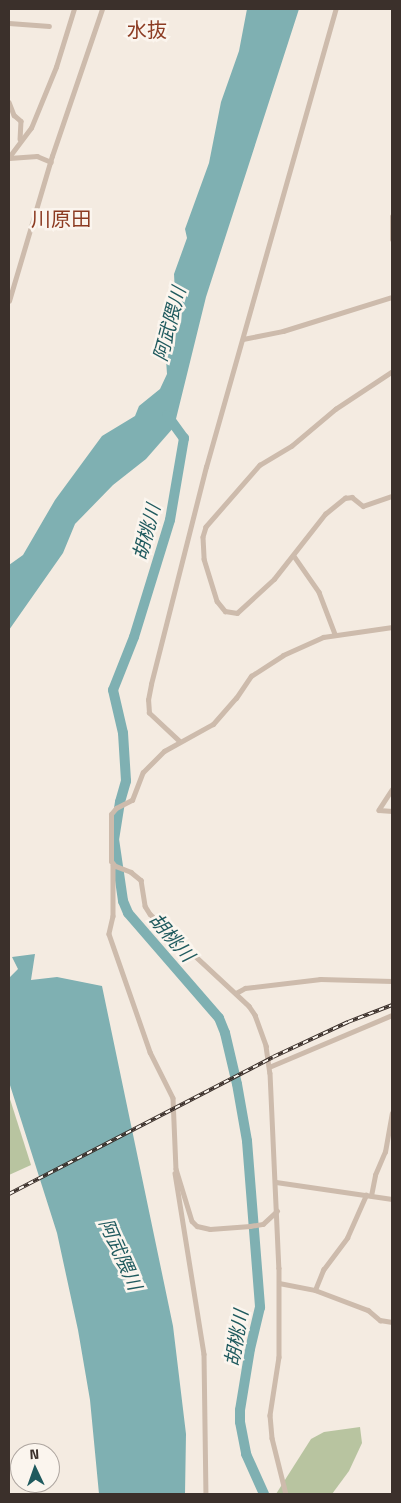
<!DOCTYPE html>
<meta charset="utf-8">
<style>
body{margin:0}
#map{position:relative;width:401px;height:1503px;overflow:hidden;background:#f4ebe1;font-family:"Titillium Web","Noto Sans JP",sans-serif}
div>[style]{position:absolute}
[style*='--x']{left:calc(var(--x)*1px);top:calc(var(--y)*1px);width:calc(var(--w)*1px);rotate:calc(var(--a)*1deg)}
.green>*{inset:0;background:#b8c4a0}
.water>*{inset:0;background:#7fb0b2}
.river>*{height:10px;margin:-5px;padding:0 5px;transform-origin:5px;border-radius:5px;background:#7fb0b2}
.minor>*{height:4.5px;margin:-2.25px;padding:0 2.25px;transform-origin:2.25px;border-radius:2.25px;background:#cdbbac}
.tertiary>*{height:5px;margin:-2.5px;padding:0 2.5px;transform-origin:2.5px;border-radius:2.5px;background:#cdbbac}
.rail>*{height:4px;margin-top:-2px;transform-origin:0;background:repeating-linear-gradient(90deg,#fbf5ee 0 5.5px,#3b302b 0 11px);box-sizing:border-box;border-block:1px solid #3b302b}
span{translate:-50% -50%;white-space:nowrap;text-align:center;line-height:1.15;-webkit-text-stroke:5px #fbf5ee;paint-order:stroke}
.water-label{font-size:19px;color:#1f5a5e;font-style:italic}
.quarter-label{font-size:20px;color:#8c3b22}
.frame{position:absolute;inset:0;border:10px solid #3b302b;pointer-events:none}
.north{position:absolute;left:10px;top:1443px;width:50px;height:50px;box-sizing:border-box;background:#fbf5ee;border:1px solid #aea6a0;border-radius:50%;rotate:357deg;font-size:14px;font-weight:700;line-height:20px;text-align:center;color:#3b302b}
.north::after{content:'';display:block;margin:auto;width:18px;height:22px;background:#1f5a5e;clip-path:polygon(50% 0,100% 100%,50% 72%,0 100%)}
</style>
<div id="map">
<div class="green">
<i style="clip-path:polygon(9px 1096px,31px 1165px,9px 1175px)"></i>
<i style="clip-path:polygon(360px 1427px,362px 1443px,349px 1471px,332px 1494px,276px 1494px,311px 1439px,324px 1432px)"></i>
</div>
<div class="water">
<i style="clip-path:polygon(247px 9px,299px 9px,206px 297px,174px 427px,146px 459px,113px 485px,75px 524px,63px 553px,9px 630px,9px 565px,23px 555px,55px 500px,102px 436px,135px 416px,139px 406px,160px 389px,167px 374px,165px 345px,176px 314px,174px 274px,187px 238px,185px 229px,209px 163px,221px 102px,239px 51px)"></i>
<i style="clip-path:polygon(35px 954px,31px 980px,57px 977px,102px 986px,173px 1326px,186px 1434px,185px 1494px,99px 1494px,90px 1400px,78px 1330px,57px 1233px,9px 1082px,9px 978px,18px 969px,12px 957px)"></i>
</div>
<div class="river">
<i style="--x:167;--y:415;--w:29;--a:54"></i>
<i style="--x:184;--y:438;--w:83;--a:99.7"></i>
<i style="--x:170;--y:520;--w:122;--a:107.1"></i>
<i style="--x:134;--y:637;--w:57;--a:111.6"></i>
<i style="--x:113;--y:690;--w:44;--a:76.9"></i>
<i style="--x:123;--y:733;--w:48;--a:86.4"></i>
<i style="--x:126;--y:781;--w:22;--a:106"></i>
<i style="--x:120;--y:802;--w:37;--a:99"></i>
<i style="--x:114;--y:839;--w:63;--a:81.7"></i>
<i style="--x:123;--y:901;--w:13;--a:67"></i>
<i style="--x:128;--y:913;--w:139;--a:49.1"></i>
<i style="--x:219;--y:1018;--w:16;--a:68"></i>
<i style="--x:225;--y:1033;--w:52;--a:76.8"></i>
<i style="--x:237;--y:1084;--w:58;--a:80"></i>
<i style="--x:247;--y:1141;--w:167;--a:85.5"></i>
<i style="--x:260;--y:1307;--w:43;--a:103.4"></i>
<i style="--x:250;--y:1349;--w:62;--a:99.3"></i>
<i style="--x:240;--y:1410;--w:12;--a:90"></i>
<i style="--x:240;--y:1422;--w:33;--a:79"></i>
<i style="--x:246;--y:1454;--w:44;--a:65.8"></i>
</div>
<div class="minor">
<i style="--x:9;--y:23;--w:40;--a:4.3"></i>
<i style="--x:9;--y:102;--w:14;--a:69"></i>
<i style="--x:14;--y:115;--w:9;--a:41"></i>
<i style="--x:21;--y:121;--w:18;--a:93"></i>
<i style="--x:9;--y:157;--w:36;--a:-53"></i>
<i style="--x:31;--y:128;--w:66;--a:-67.7"></i>
<i style="--x:56;--y:67;--w:61;--a:-72.8"></i>
<i style="--x:9;--y:158;--w:28;--a:-4"></i>
<i style="--x:37;--y:156;--w:15;--a:23"></i>
<i style="--x:9;--y:301;--w:151;--a:-73.5"></i>
<i style="--x:52;--y:156;--w:155;--a:-71.2"></i>
<i style="--x:243;--y:339;--w:41;--a:-11.3"></i>
<i style="--x:283;--y:331;--w:114;--a:-17.3"></i>
<i style="--x:392;--y:372;--w:67;--a:146.5"></i>
<i style="--x:336;--y:409;--w:57;--a:139.9"></i>
<i style="--x:292;--y:446;--w:37;--a:149"></i>
<i style="--x:260;--y:465;--w:82;--a:131.1"></i>
<i style="--x:206;--y:527;--w:10;--a:107"></i>
<i style="--x:203;--y:537;--w:22;--a:87"></i>
<i style="--x:204;--y:559;--w:44;--a:72.8"></i>
<i style="--x:217;--y:601;--w:13;--a:51"></i>
<i style="--x:225;--y:611;--w:12;--a:9"></i>
<i style="--x:237;--y:613;--w:50;--a:-42.6"></i>
<i style="--x:274;--y:579;--w:83;--a:-51.9"></i>
<i style="--x:325;--y:514;--w:26;--a:-39"></i>
<i style="--x:345;--y:498;--w:7;--a:-8"></i>
<i style="--x:352;--y:497;--w:14;--a:39"></i>
<i style="--x:363;--y:506;--w:31;--a:-19"></i>
<i style="--x:294;--y:556;--w:44;--a:55.2"></i>
<i style="--x:319;--y:592;--w:45;--a:69.1"></i>
<i style="--x:179;--y:741;--w:41;--a:-137"></i>
<i style="--x:149;--y:713;--w:13;--a:-94"></i>
<i style="--x:148;--y:700;--w:16;--a:-79"></i>
<i style="--x:151;--y:684;--w:224;--a:-75.8"></i>
<i style="--x:206;--y:467;--w:476;--a:-74.2"></i>
<i style="--x:392;--y:790;--w:24;--a:123"></i>
<i style="--x:379;--y:810;--w:13;--a:4"></i>
<i style="--x:113;--y:865;--w:51;--a:90"></i>
<i style="--x:113;--y:916;--w:18;--a:103"></i>
<i style="--x:109;--y:934;--w:125;--a:70.8"></i>
<i style="--x:150;--y:1052;--w:51;--a:63.4"></i>
<i style="--x:173;--y:1098;--w:71;--a:87.6"></i>
<i style="--x:176;--y:1169;--w:54;--a:72.9"></i>
<i style="--x:192;--y:1221;--w:7;--a:45"></i>
<i style="--x:197;--y:1226;--w:13;--a:13"></i>
<i style="--x:210;--y:1229;--w:40;--a:-4.3"></i>
<i style="--x:250;--y:1226;--w:13;--a:-9"></i>
<i style="--x:263;--y:1224;--w:19;--a:-43"></i>
<i style="--x:131;--y:872;--w:13;--a:39"></i>
<i style="--x:141;--y:880;--w:26;--a:81"></i>
<i style="--x:145;--y:906;--w:9;--a:58"></i>
<i style="--x:150;--y:914;--w:135;--a:42.9"></i>
<i style="--x:249;--y:1006;--w:11;--a:56"></i>
<i style="--x:255;--y:1015;--w:33;--a:70"></i>
<i style="--x:266;--y:1046;--w:27;--a:82"></i>
<i style="--x:270;--y:1073;--w:195;--a:87.4"></i>
<i style="--x:279;--y:1268;--w:89;--a:90"></i>
<i style="--x:279;--y:1357;--w:59;--a:98.8"></i>
<i style="--x:270;--y:1415;--w:23;--a:85"></i>
<i style="--x:272;--y:1438;--w:58;--a:76"></i>
<i style="--x:236;--y:993;--w:10;--a:-29"></i>
<i style="--x:245;--y:988;--w:76;--a:-6.8"></i>
<i style="--x:320;--y:979;--w:72;--a:1.6"></i>
<i style="--x:269;--y:1067;--w:134;--a:-22.9"></i>
<i style="--x:175;--y:1173;--w:183;--a:80.9"></i>
<i style="--x:204;--y:1354;--w:140;--a:89.2"></i>
<i style="--x:276;--y:1182;--w:117;--a:8.3"></i>
<i style="--x:371;--y:1196;--w:21;--a:-79"></i>
<i style="--x:375;--y:1175;--w:25;--a:-67"></i>
<i style="--x:385;--y:1152;--w:39;--a:-80"></i>
<i style="--x:279;--y:1283;--w:37;--a:11"></i>
<i style="--x:315;--y:1290;--w:57;--a:20.7"></i>
<i style="--x:368;--y:1310;--w:16;--a:40"></i>
<i style="--x:380;--y:1320;--w:12;--a:9"></i>
<i style="--x:315;--y:1290;--w:22;--a:-68"></i>
<i style="--x:323;--y:1270;--w:40;--a:-53"></i>
<i style="--x:347;--y:1238;--w:47;--a:-66.2"></i>
</div>
<div class="tertiary">
<i style="--x:392;--y:216;--w:23;--a:90"></i>
<i style="--x:131;--y:872;--w:17;--a:-159"></i>
<i style="--x:115;--y:866;--w:6;--a:-129"></i>
<i style="--x:111;--y:861;--w:47;--a:-90"></i>
<i style="--x:111;--y:814;--w:8;--a:-50"></i>
<i style="--x:116;--y:808;--w:18;--a:-27"></i>
<i style="--x:132;--y:800;--w:30;--a:-69"></i>
<i style="--x:143;--y:772;--w:30;--a:-45"></i>
<i style="--x:164;--y:751;--w:56;--a:-28.9"></i>
<i style="--x:213;--y:724;--w:35;--a:-49"></i>
<i style="--x:236;--y:698;--w:27;--a:-56"></i>
<i style="--x:251;--y:676;--w:38;--a:-33"></i>
<i style="--x:283;--y:655;--w:44;--a:-24.2"></i>
<i style="--x:323;--y:637;--w:70;--a:-8.2"></i>
</div>
<div class="rail">
<i style="--x:9;--y:1194;--w:297;--a:-27.4"></i>
<i style="--x:273;--y:1057;--w:83;--a:-25"></i>
<i style="--x:348;--y:1022;--w:47;--a:-21.1"></i>
</div>
<div class="water-label">
<span style="left:169px;top:324px;rotate:-75deg">阿武隈川</span>
<span style="left:146px;top:532px;rotate:-75deg">胡桃川</span>
<span style="left:172px;top:937px;rotate:49deg">胡桃川</span>
<span style="left:121px;top:1254px;rotate:66deg">阿武隈川</span>
<span style="left:236px;top:1338px;rotate:-80deg">胡桃川</span>
</div>
<div class="quarter-label">
<span style="left:147px;top:29px">水抜</span>
<span style="left:61px;top:218px">川原田</span>
</div>
<div class="frame"></div>
<div class="north">N</div>
</div>
